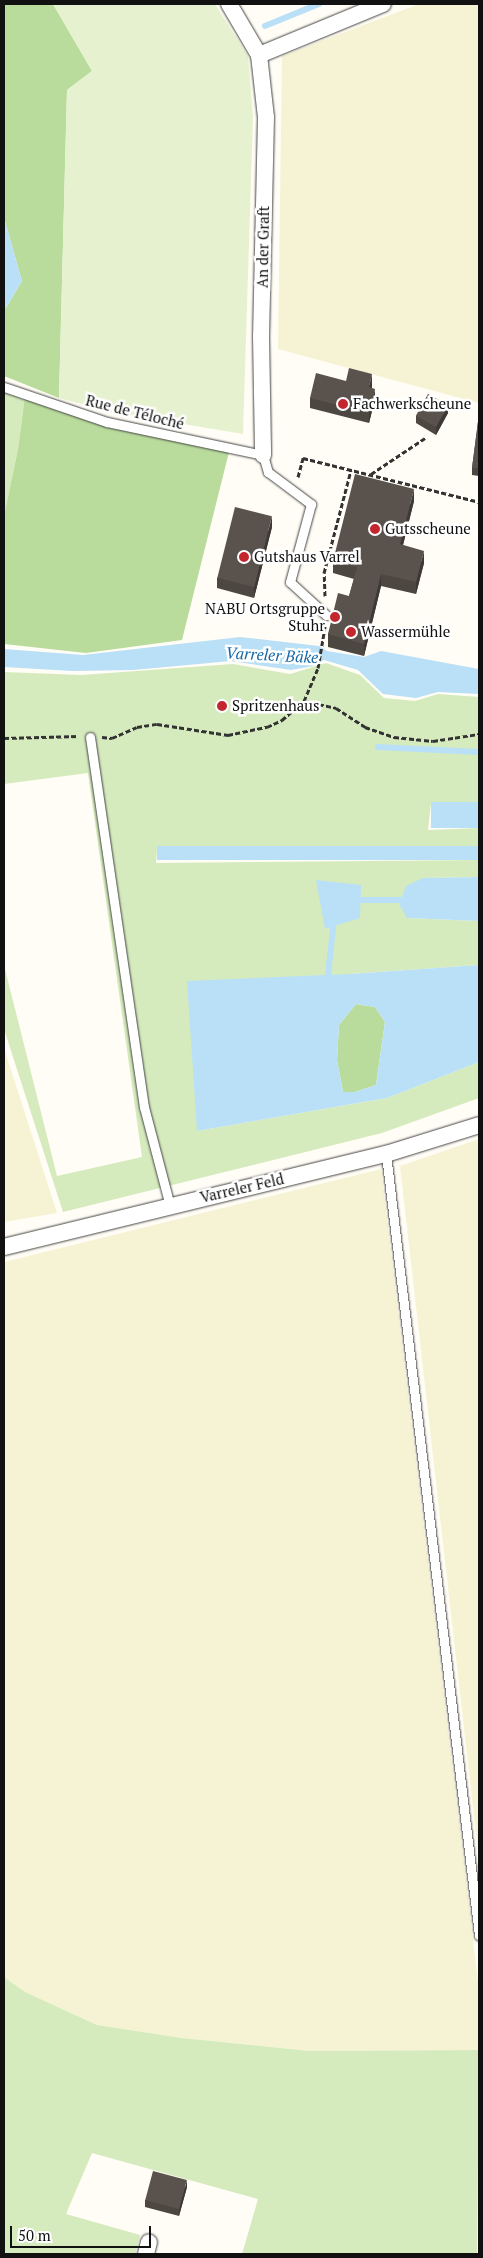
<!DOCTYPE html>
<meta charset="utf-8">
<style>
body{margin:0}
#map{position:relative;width:483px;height:2258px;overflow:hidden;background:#fffdf5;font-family:"PT Serif",serif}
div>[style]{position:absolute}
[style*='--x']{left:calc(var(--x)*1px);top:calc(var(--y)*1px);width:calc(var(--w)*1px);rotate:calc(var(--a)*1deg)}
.farmland>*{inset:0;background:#f6f3d4}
.green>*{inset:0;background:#d5ebbd}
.forest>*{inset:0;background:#b9dc9c}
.pitch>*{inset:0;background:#e6f2cf}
.water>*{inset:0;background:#b9e0f7;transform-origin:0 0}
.stream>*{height:5.5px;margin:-2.75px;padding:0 2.75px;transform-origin:2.75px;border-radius:2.75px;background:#b9e0f7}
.path>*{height:3px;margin-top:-1.5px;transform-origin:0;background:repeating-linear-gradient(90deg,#333 0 5px,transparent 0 7.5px)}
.roads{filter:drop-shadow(0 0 1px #444) drop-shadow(0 0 1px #444)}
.lane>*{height:9px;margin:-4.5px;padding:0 4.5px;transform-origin:4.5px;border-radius:4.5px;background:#fff}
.street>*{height:16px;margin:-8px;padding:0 8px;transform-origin:8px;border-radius:8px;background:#fff}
.wall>*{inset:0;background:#4d4742}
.shaded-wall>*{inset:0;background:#3f3936}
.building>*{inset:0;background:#5a524d;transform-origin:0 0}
.dots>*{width:14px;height:14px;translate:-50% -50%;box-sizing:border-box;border:2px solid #fff;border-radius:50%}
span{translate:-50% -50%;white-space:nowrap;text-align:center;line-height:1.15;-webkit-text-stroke:5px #fff;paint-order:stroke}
.street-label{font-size:15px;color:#111}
.poi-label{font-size:15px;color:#111}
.left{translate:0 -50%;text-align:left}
.right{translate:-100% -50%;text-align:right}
.water-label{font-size:16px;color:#1768a6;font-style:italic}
.frame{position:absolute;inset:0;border:5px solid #111;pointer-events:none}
.scale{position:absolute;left:10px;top:2226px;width:141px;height:22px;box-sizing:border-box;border:2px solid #111;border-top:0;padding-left:6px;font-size:15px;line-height:18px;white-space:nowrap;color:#111;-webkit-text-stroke:4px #fff;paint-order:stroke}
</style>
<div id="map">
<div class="farmland">
<i style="clip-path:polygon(419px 4px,479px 4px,479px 403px,278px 349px,282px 56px)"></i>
<i style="clip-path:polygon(4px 1048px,57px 1213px,4px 1222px)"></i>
<i style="clip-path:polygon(479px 1139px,479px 1860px,400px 1166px)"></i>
<i style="clip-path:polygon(381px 1169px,479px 1990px,479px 2050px,310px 2051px,182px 2038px,97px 2025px,25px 1992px,4px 1977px,4px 1262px)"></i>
</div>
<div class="green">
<i style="clip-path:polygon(4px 390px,25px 396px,18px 449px,4px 516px)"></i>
<i style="clip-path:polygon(326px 663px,360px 675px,384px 698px,415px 701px,438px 694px,479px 697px,479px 802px,431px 803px,428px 830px,479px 828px,479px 846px,157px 849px,156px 863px,479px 860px,479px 877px,423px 878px,407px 918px,479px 921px,479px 965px,350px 974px,197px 1131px,387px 1098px,479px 1062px,479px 1098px,382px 1133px,63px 1212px,4px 1029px,4px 965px,57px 1176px,142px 1157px,88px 773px,4px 784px,4px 672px,82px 675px,233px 664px,290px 674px)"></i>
<i style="clip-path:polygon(4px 1977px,25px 1992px,97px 2025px,182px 2038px,310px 2051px,479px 2050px,477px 2254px,242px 2254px,258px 2199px,92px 2153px,66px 2214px,140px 2235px,135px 2254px,4px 2254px)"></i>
</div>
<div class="forest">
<i style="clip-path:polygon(4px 4px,53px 4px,92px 71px,67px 90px,59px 398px,4px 376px,4px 308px,6px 308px,22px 281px,4px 218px)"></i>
<i style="clip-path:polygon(25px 396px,109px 426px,229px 452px,182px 640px,86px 653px,4px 644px,4px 516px,18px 449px)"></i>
<i style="clip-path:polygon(356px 1004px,375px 1007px,385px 1022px,376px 1085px,355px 1092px,343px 1092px,337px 1060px,339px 1025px)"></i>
</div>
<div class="pitch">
<i style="clip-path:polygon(53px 4px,215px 4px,248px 56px,253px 116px,243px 434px,112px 412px,59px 398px,67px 90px,92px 71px)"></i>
</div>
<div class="water">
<i style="clip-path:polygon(4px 218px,22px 281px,6px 308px,4px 308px)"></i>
<i style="clip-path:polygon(240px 637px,319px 646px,327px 651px,364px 657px,381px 651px,479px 669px,479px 694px,438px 692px,416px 698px,383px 694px,358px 670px,324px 660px,314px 666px,291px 670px,231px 661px,133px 670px,72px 671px,4px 667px,4px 649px,83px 655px)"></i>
<i style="left:479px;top:802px;width:26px;height:48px;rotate:90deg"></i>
<i style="left:479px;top:846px;width:14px;height:322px;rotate:90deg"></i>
<i style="clip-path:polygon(479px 877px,479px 921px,407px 918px,399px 904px,406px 886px,423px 878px)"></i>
<i style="clip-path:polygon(316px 880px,361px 885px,360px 918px,325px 929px)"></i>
<i style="clip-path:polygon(evenodd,479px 965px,479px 1062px,387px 1098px,197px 1131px,187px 981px,350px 974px,479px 965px,356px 1004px,375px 1007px,385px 1022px,376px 1085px,355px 1092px,343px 1092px,337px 1060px,339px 1025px,356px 1004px)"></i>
</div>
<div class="stream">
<i style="--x:265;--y:26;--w:58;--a:-22.2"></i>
<i style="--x:378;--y:747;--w:101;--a:2.8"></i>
<i style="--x:353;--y:902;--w:7;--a:-16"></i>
<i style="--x:360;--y:900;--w:46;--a:0"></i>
<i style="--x:328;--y:975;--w:55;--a:-83.8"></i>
</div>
<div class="path">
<i style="--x:371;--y:474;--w:65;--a:-33.7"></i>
<i style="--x:298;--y:477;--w:20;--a:-75"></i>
<i style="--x:303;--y:458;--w:181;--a:14"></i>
<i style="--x:325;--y:596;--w:23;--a:-92"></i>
<i style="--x:324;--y:573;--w:106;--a:-75.3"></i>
<i style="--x:304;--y:701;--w:33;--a:12"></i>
<i style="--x:336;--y:708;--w:35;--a:33"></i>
<i style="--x:365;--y:727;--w:31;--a:19"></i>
<i style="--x:394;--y:737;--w:39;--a:6"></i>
<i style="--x:433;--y:741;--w:47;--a:-8.7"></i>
<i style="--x:102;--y:737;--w:10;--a:6"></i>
<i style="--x:112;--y:738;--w:27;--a:-24"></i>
<i style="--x:137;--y:727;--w:20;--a:-9"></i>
<i style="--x:157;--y:724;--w:72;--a:8.8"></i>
<i style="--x:228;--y:735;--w:40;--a:-12"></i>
<i style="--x:267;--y:727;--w:17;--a:-25"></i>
<i style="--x:282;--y:720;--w:29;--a:-41"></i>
<i style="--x:304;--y:701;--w:36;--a:-67"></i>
<i style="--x:318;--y:668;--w:42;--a:-80.3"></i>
<i style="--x:4;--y:738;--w:75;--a:-1.5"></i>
</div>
<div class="roads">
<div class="lane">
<i style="--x:4;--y:387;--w:109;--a:18.8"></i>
<i style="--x:107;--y:422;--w:159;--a:11.9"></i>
<i style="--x:263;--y:455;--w:18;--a:74"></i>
<i style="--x:268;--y:472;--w:54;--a:36.7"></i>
<i style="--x:311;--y:504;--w:81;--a:105.1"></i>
<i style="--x:290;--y:582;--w:49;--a:42.5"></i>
<i style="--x:90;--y:737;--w:374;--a:81.7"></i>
<i style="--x:144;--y:1107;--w:102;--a:75.3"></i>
<i style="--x:386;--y:1154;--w:787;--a:83.21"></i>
</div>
<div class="street">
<i style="--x:229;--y:4;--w:59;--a:59.5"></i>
<i style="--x:259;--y:55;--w:62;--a:83.6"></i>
<i style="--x:266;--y:117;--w:219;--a:91.3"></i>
<i style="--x:261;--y:336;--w:119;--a:89"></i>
<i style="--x:259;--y:55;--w:134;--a:-22.4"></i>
<i style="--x:4;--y:1247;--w:393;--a:-13.7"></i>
<i style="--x:386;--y:1154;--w:97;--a:-17.3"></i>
<i style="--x:146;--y:2254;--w:12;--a:-76"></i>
</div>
</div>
<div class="wall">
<i style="clip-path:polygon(346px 381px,372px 385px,372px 388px,375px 399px,369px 423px,310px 408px,310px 398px)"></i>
<i style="clip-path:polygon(448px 413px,436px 435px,416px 423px,416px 416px)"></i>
<i style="clip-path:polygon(479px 414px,479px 476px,472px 475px,472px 468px)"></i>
<i style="clip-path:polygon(414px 501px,403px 545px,424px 563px,416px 594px,381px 586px,364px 656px,328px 647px,328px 634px,349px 596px,354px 579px,333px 573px,333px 561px)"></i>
<i style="clip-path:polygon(272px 527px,254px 598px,217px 588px,217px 578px)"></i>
<i style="clip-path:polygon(187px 2187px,179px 2216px,145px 2207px,145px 2200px)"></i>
</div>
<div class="shaded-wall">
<i style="clip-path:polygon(372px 374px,372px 385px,369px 398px,369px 387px)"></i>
<i style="clip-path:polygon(375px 389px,375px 399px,369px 423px,369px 413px)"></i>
<i style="clip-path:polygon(448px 405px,448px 413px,436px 435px,436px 427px)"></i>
<i style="clip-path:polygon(414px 489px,414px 501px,400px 557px,400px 544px)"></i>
<i style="clip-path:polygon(272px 516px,272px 527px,254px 598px,254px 587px)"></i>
<i style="clip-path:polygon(424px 551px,424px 563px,416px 594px,416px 582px)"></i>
<i style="clip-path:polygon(381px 574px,381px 586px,364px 656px,364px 644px)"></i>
<i style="clip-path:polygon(187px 2180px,187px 2187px,179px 2216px,179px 2209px)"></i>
</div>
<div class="building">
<i style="clip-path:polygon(349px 368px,372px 374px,369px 387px,375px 389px,369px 413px,310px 398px,316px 373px,346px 381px)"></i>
<i style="left:428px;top:394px;width:23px;height:25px;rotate:29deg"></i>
<i style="clip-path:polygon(479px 414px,479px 468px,472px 468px)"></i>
<i style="clip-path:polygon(355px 474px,414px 489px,400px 544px,424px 551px,416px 582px,381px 574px,364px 644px,328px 634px,338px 593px,349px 596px,357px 567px,333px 561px)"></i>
<i style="left:235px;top:507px;width:38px;height:73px;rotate:14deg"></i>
<i style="left:153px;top:2171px;width:35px;height:30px;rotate:15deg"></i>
</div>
<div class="dots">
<i style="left:343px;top:404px;background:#c4262e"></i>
<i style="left:375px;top:529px;background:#c4262e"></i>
<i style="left:244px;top:557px;background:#c4262e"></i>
<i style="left:335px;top:617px;background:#c4262e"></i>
<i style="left:351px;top:632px;background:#c4262e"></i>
<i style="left:222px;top:706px;background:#c4262e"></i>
</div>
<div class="street-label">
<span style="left:263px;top:247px;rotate:-89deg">An der Graft</span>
<span style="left:135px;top:412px;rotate:14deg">Rue de Téloché</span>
<span style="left:242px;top:1188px;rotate:-13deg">Varreler Feld</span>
</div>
<div class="poi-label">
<span class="left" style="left:353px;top:404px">Fachwerkscheune</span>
<span class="left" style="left:385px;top:529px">Gutsscheune</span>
<span class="left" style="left:254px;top:557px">Gutshaus Varrel</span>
<span class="right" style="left:325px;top:617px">NABU Ortsgruppe<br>Stuhr</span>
<span class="left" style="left:361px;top:632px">Wassermühle</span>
<span class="left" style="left:232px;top:706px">Spritzenhaus</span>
</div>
<div class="water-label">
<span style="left:272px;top:655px;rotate:3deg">Varreler Bäke</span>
</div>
<div class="frame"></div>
<div class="scale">50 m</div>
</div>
